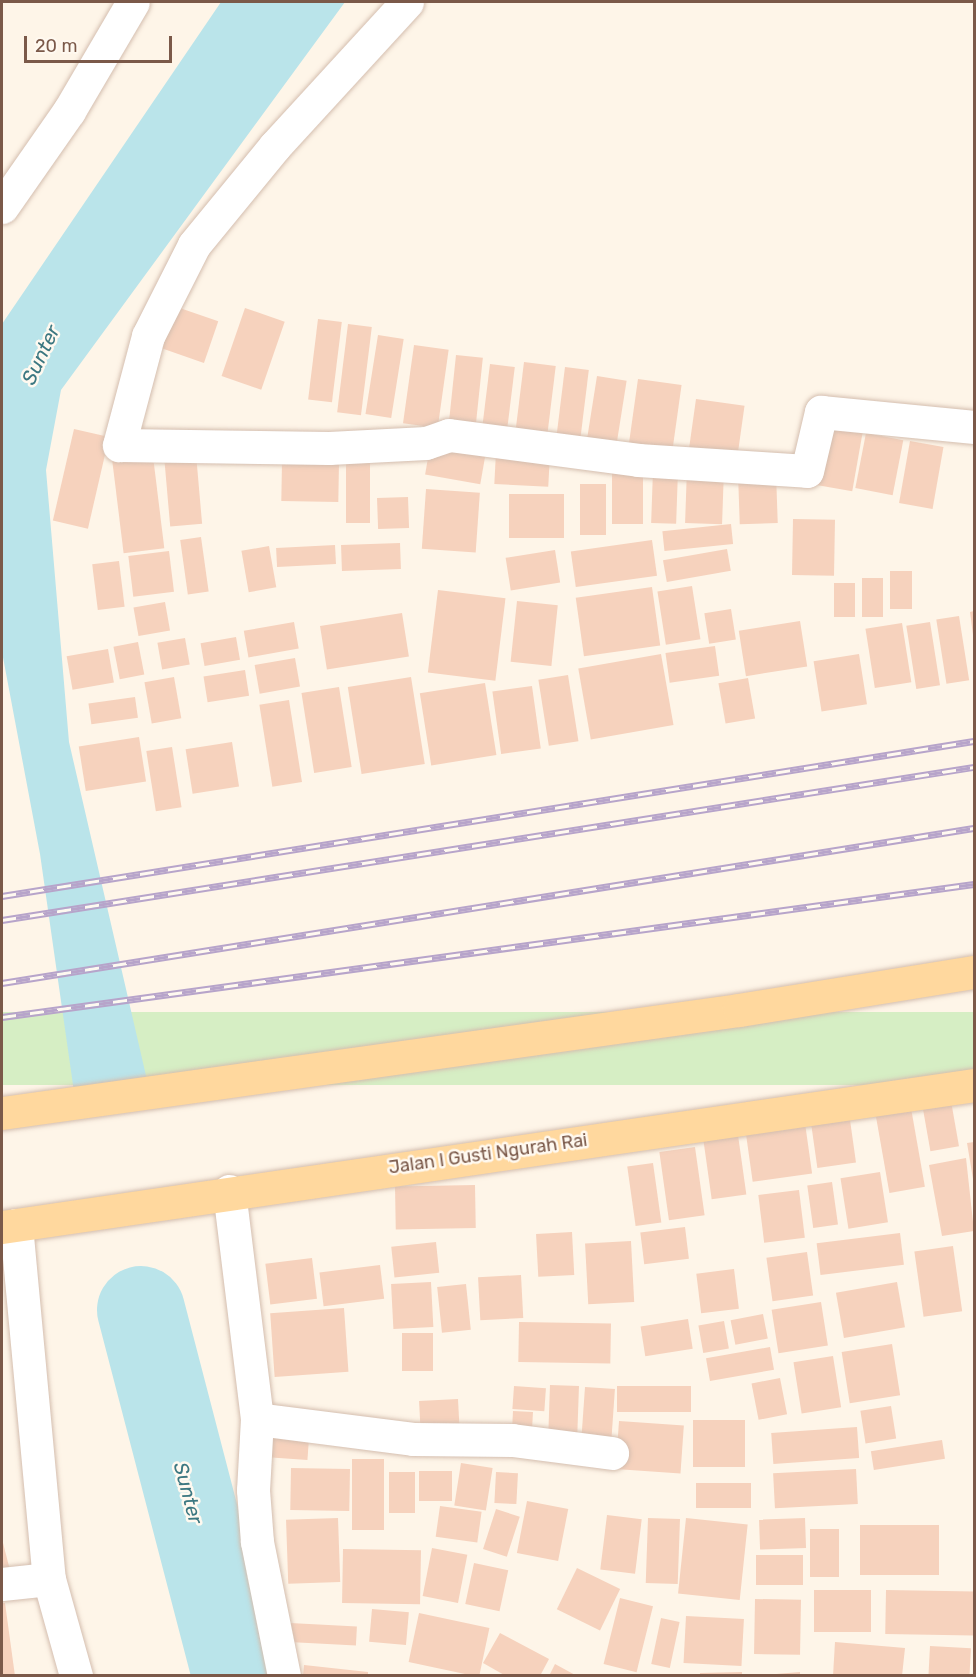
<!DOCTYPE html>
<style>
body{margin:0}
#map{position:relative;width:976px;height:1677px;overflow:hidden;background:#fef5e8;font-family:Rubik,sans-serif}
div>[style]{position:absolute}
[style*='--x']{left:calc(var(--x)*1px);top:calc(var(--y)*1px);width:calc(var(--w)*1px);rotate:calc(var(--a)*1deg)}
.green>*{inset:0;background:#d6eec4;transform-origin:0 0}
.water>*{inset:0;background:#bae4ea}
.river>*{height:88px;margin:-44px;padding:0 44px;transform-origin:44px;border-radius:44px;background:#bae4ea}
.building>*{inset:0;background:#f6d2bd;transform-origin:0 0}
.roads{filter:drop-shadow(0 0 2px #d4beaf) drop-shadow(0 0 2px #d4beaf)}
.street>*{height:33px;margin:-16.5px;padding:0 16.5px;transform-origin:16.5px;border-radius:16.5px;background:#fff}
.secondary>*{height:33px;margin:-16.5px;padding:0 16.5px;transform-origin:16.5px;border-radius:16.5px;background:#fff}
.primary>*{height:33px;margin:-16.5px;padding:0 16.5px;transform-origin:16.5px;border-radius:16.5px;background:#ffd89e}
.rail>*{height:7px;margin-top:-3.5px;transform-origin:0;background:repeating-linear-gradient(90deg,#fff9f0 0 14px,#b7a4ca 0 28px);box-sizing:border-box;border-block:2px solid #b7a4ca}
span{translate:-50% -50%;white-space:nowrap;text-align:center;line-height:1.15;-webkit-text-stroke:5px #fff9f0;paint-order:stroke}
.street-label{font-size:18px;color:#7b5949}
.water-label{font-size:20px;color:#3b7781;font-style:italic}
.frame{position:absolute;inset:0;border:3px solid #7b5949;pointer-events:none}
.scale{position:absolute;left:24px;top:36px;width:148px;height:27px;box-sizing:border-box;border:3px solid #7b5949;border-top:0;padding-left:8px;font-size:18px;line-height:21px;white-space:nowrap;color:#7b5949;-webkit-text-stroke:4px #fff9f0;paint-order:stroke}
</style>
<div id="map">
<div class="green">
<i style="left:974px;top:1012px;width:73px;height:982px;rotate:90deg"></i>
</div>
<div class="water">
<i style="clip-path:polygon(221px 2px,345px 2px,61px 390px,46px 470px,69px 742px,150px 1093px,76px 1106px,40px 854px,2px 652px,2px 324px)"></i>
</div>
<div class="river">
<i style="--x:141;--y:1310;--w:378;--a:75.4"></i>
</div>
<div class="building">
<i style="left:171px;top:305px;width:50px;height:44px;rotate:19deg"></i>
<i style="left:245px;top:308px;width:42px;height:72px;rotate:19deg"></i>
<i style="left:318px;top:319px;width:24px;height:81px;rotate:7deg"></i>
<i style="left:348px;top:324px;width:24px;height:89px;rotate:7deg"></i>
<i style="left:378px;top:335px;width:26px;height:80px;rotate:9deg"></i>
<i style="left:414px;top:345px;width:35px;height:79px;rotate:8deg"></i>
<i style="left:456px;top:355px;width:27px;height:73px;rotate:6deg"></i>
<i style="left:524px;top:362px;width:32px;height:76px;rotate:7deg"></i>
<i style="left:490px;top:364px;width:25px;height:65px;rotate:7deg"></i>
<i style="left:565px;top:367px;width:24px;height:74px;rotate:7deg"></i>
<i style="left:597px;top:376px;width:30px;height:70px;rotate:9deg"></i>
<i style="left:638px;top:379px;width:44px;height:70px;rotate:8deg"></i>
<i style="left:696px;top:399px;width:49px;height:53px;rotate:8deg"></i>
<i style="left:822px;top:421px;width:42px;height:64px;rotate:10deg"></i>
<i style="left:74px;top:429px;width:36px;height:94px;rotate:13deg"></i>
<i style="left:866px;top:433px;width:38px;height:56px;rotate:11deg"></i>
<i style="left:431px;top:441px;width:56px;height:34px;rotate:10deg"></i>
<i style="left:910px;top:441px;width:34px;height:63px;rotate:10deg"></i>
<i style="left:152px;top:448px;width:101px;height:41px;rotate:83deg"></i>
<i style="left:496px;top:452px;width:54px;height:32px;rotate:3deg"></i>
<i style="left:196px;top:454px;width:70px;height:32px;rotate:85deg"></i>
<i style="left:346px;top:459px;width:24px;height:64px"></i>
<i style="left:339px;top:462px;width:40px;height:57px;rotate:91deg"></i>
<i style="left:612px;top:468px;width:31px;height:56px"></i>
<i style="left:687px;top:468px;width:37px;height:55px;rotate:2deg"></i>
<i style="left:653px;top:470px;width:25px;height:53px;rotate:2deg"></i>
<i style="left:776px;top:473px;width:50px;height:38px;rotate:88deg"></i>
<i style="left:580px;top:484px;width:26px;height:51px"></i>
<i style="left:426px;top:489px;width:54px;height:60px;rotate:4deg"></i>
<i style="left:564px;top:494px;width:44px;height:55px;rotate:90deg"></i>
<i style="left:408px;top:497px;width:31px;height:31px;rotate:88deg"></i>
<i style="left:793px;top:519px;width:42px;height:56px;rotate:1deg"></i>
<i style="left:731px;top:524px;width:20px;height:69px;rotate:84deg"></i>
<i style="left:201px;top:537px;width:55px;height:21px;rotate:82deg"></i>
<i style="left:652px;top:540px;width:36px;height:82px;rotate:82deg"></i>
<i style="left:400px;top:543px;width:26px;height:59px;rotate:88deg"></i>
<i style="left:335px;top:545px;width:19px;height:59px;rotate:87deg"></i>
<i style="left:269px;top:546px;width:42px;height:28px;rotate:80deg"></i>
<i style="left:727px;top:549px;width:22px;height:65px;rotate:80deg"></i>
<i style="left:555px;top:550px;width:33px;height:50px;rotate:81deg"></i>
<i style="left:169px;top:551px;width:41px;height:41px;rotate:83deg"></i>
<i style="left:119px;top:561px;width:46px;height:27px;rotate:83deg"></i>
<i style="left:890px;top:571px;width:22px;height:38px"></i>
<i style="left:862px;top:578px;width:21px;height:39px"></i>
<i style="left:834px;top:583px;width:21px;height:34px"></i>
<i style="left:692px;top:586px;width:54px;height:35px;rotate:81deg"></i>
<i style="left:652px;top:587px;width:59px;height:77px;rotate:82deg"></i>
<i style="left:438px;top:590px;width:68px;height:83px;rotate:7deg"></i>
<i style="left:517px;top:601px;width:41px;height:61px;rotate:6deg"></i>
<i style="left:165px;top:602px;width:29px;height:32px;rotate:80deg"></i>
<i style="left:731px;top:609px;width:31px;height:27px;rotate:81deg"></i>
<i style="clip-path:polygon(974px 611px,974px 635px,973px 635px,970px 612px)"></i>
<i style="left:402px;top:613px;width:44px;height:83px;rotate:81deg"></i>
<i style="left:959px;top:616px;width:65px;height:23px;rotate:81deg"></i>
<i style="left:800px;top:621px;width:46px;height:62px;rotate:81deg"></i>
<i style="left:294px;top:622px;width:27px;height:51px;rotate:80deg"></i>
<i style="left:930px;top:622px;width:64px;height:24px;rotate:81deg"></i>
<i style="left:902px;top:623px;width:60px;height:37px;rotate:81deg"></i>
<i style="left:236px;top:637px;width:23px;height:36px;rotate:80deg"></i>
<i style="left:185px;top:638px;width:27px;height:28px;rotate:80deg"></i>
<i style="left:138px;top:642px;width:33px;height:25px;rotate:79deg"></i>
<i style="left:715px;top:646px;width:30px;height:50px;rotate:82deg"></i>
<i style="left:108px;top:649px;width:34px;height:42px;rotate:80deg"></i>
<i style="left:661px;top:654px;width:72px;height:84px;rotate:80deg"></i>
<i style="left:859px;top:654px;width:51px;height:46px;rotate:81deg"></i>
<i style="left:295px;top:658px;width:29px;height:41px;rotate:80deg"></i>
<i style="left:245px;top:670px;width:26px;height:42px;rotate:81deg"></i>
<i style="left:568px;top:675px;width:67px;height:30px;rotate:81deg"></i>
<i style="left:174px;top:677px;width:42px;height:30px;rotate:80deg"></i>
<i style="left:411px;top:677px;width:88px;height:64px;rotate:81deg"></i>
<i style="left:748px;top:678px;width:41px;height:30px;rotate:80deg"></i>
<i style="left:485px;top:683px;width:73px;height:66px;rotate:81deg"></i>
<i style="left:532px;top:686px;width:63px;height:40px;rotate:82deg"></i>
<i style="left:339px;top:687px;width:81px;height:38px;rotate:81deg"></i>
<i style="left:135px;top:697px;width:21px;height:47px;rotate:82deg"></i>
<i style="left:289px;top:700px;width:83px;height:30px;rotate:81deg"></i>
<i style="left:139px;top:737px;width:45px;height:61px;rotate:81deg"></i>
<i style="left:232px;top:742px;width:45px;height:47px;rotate:81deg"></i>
<i style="left:172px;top:747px;width:61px;height:26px;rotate:81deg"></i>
<i style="left:951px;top:1101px;width:46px;height:29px;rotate:80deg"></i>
<i style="left:911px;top:1108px;width:80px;height:36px;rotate:80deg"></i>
<i style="left:850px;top:1120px;width:43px;height:39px;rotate:82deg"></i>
<i style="left:805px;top:1123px;width:51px;height:60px;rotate:82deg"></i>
<i style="left:738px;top:1135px;width:60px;height:35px;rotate:82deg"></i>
<i style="clip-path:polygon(974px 1142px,974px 1179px,973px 1179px,967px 1143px)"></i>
<i style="left:695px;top:1147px;width:69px;height:36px;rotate:82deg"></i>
<i style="clip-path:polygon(966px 1158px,974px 1231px,942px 1236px,929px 1165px)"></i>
<i style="left:653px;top:1163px;width:60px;height:26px;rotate:82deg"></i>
<i style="left:880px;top:1172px;width:51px;height:40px;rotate:81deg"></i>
<i style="left:832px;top:1182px;width:43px;height:25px;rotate:82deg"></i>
<i style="left:475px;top:1185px;width:43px;height:80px;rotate:89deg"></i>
<i style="left:799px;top:1190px;width:48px;height:41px;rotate:83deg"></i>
<i style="left:685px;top:1227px;width:32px;height:45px;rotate:83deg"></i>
<i style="left:572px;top:1232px;width:43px;height:36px;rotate:87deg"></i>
<i style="left:900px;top:1233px;width:32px;height:84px;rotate:83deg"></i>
<i style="left:631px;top:1241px;width:61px;height:46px;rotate:87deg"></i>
<i style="left:436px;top:1242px;width:31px;height:45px;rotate:84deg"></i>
<i style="left:953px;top:1246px;width:66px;height:39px;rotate:82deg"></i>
<i style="left:807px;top:1252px;width:44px;height:41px;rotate:82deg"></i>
<i style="left:312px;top:1258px;width:41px;height:47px;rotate:83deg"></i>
<i style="left:380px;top:1265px;width:34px;height:61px;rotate:83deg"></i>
<i style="left:734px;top:1269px;width:40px;height:38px;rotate:83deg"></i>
<i style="left:521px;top:1275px;width:43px;height:43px;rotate:87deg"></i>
<i style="left:431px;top:1282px;width:45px;height:40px;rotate:87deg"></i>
<i style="left:897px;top:1282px;width:46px;height:62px;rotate:80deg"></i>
<i style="left:466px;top:1284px;width:46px;height:29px;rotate:84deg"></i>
<i style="left:821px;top:1302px;width:44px;height:50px;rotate:81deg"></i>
<i style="left:344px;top:1308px;width:64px;height:74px;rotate:86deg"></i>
<i style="left:763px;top:1314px;width:25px;height:33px;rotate:79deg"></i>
<i style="left:688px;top:1319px;width:30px;height:48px;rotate:81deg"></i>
<i style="left:724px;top:1321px;width:28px;height:26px;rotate:80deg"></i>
<i style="left:519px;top:1322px;width:92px;height:40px;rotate:1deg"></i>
<i style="left:402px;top:1333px;width:31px;height:38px"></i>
<i style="left:892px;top:1344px;width:52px;height:51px;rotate:81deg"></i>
<i style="left:770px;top:1347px;width:23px;height:65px;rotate:80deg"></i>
<i style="left:833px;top:1356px;width:52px;height:40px;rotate:81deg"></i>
<i style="left:780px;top:1378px;width:37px;height:29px;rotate:79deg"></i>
<i style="left:550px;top:1385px;width:29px;height:55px;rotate:2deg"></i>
<i style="left:514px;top:1386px;width:32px;height:23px;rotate:4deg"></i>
<i style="left:617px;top:1386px;width:74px;height:26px"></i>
<i style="left:585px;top:1387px;width:30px;height:55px;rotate:4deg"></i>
<i style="left:458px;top:1399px;width:36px;height:39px;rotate:87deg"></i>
<i style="left:891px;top:1406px;width:33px;height:31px;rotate:81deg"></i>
<i style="left:513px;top:1411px;width:20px;height:23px;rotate:3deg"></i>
<i style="left:693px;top:1420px;width:52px;height:47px"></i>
<i style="left:619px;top:1421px;width:65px;height:48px;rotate:4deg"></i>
<i style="left:267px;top:1422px;width:43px;height:35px;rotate:4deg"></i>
<i style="left:857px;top:1427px;width:31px;height:86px;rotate:86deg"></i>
<i style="left:942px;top:1440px;width:19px;height:72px;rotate:81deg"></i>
<i style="left:352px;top:1459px;width:32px;height:71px"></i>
<i style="left:461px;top:1463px;width:32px;height:43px;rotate:9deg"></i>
<i style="left:291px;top:1468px;width:59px;height:42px;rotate:1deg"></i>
<i style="left:856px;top:1469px;width:35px;height:83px;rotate:87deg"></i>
<i style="left:419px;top:1471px;width:33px;height:30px"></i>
<i style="left:389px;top:1472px;width:26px;height:41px"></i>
<i style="left:496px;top:1472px;width:22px;height:31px;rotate:3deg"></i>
<i style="left:751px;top:1483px;width:25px;height:55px;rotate:90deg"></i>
<i style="left:527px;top:1501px;width:42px;height:53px;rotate:11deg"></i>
<i style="left:440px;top:1506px;width:42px;height:31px;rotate:8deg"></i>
<i style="left:496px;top:1509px;width:25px;height:42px;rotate:18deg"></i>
<i style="left:607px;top:1515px;width:35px;height:55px;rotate:7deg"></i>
<i style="left:338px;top:1518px;width:64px;height:52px;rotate:88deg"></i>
<i style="left:648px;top:1518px;width:32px;height:65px;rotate:2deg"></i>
<i style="left:686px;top:1518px;width:62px;height:76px;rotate:6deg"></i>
<i style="left:805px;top:1518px;width:30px;height:46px;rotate:88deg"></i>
<i style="left:860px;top:1525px;width:79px;height:50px"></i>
<i style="left:810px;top:1529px;width:29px;height:48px"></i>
<i style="clip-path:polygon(2px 1539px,12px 1578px,2px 1580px)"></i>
<i style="left:432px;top:1548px;width:36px;height:49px;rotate:11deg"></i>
<i style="left:343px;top:1549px;width:78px;height:54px;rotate:1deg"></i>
<i style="left:803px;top:1555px;width:30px;height:47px;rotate:90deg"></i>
<i style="left:474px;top:1563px;width:35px;height:42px;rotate:12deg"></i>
<i style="left:577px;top:1568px;width:48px;height:46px;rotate:26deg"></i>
<i style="left:814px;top:1590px;width:57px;height:42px"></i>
<i style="left:886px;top:1590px;width:88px;height:44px;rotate:1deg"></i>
<i style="left:620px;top:1598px;width:34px;height:68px;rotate:14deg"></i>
<i style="left:755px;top:1599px;width:46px;height:55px;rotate:1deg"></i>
<i style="clip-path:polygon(2px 1603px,5px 1603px,15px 1676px,2px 1676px)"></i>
<i style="left:372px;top:1609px;width:37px;height:33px;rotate:5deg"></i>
<i style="left:419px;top:1613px;width:72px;height:50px;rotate:12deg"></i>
<i style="left:686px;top:1616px;width:58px;height:47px;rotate:3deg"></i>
<i style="left:661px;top:1618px;width:19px;height:47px;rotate:12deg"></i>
<i style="left:290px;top:1623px;width:67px;height:19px;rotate:3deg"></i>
<i style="clip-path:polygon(500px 1633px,549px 1659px,540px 1676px,506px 1676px,483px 1663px)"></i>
<i style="clip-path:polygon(835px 1642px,905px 1648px,902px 1676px,833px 1676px)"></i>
<i style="left:930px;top:1646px;width:41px;height:30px;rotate:3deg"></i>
<i style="clip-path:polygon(555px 1664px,577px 1676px,549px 1676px)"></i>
<i style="clip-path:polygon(304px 1665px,368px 1672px,368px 1676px,303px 1676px)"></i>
<i style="clip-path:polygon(742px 1672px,742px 1676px,700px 1676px,700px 1673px)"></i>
<i style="clip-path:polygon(800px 1672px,800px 1676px,776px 1676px,776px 1674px)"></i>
</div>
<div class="roads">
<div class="street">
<i style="--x:407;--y:2;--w:195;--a:132.5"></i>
<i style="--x:275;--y:146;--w:128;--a:129.3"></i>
<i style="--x:194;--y:245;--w:102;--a:116.8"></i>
<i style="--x:148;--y:336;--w:113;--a:104.9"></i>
<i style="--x:119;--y:445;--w:210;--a:0.8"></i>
<i style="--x:329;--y:448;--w:97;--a:-3"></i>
<i style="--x:426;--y:443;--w:24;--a:-19"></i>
<i style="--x:449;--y:435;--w:191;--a:7.5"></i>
<i style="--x:638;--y:460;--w:169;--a:3.7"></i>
<i style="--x:807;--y:471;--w:61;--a:-76.7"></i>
<i style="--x:821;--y:412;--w:154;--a:5.6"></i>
<i style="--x:2;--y:207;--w:117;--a:-55.1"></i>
<i style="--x:69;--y:111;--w:126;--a:-59.6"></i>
<i style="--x:229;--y:1191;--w:230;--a:83"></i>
<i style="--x:257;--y:1419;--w:71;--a:93.2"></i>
<i style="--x:253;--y:1490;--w:52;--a:85.6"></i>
<i style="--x:257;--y:1542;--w:137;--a:78.6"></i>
<i style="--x:257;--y:1419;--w:157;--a:7.3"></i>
<i style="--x:413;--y:1439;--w:99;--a:0.6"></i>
<i style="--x:512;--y:1440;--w:101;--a:7.4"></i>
<i style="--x:2;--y:1584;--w:47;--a:-6.1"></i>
</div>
<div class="secondary">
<i style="--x:16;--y:1225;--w:356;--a:84.7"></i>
<i style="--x:49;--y:1579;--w:101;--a:74.4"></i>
</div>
<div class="primary">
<i style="--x:2;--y:1113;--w:744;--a:-7.96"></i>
<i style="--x:739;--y:1010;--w:238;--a:-9.2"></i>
<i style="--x:2;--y:1227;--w:982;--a:-8.31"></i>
</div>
</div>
<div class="rail">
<i style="--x:2;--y:896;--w:984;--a:-9.06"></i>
<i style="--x:2;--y:920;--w:984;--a:-8.95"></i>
<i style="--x:2;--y:983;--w:984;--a:-9.06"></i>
<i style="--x:2;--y:1017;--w:981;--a:-7.79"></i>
</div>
<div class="street-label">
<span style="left:488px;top:1154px;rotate:-8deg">Jalan I Gusti Ngurah Rai</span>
</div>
<div class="water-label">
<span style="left:41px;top:355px;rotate:-65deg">Sunter</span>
<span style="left:188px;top:1493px;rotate:75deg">Sunter</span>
</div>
<div class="frame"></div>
<div class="scale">20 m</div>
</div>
